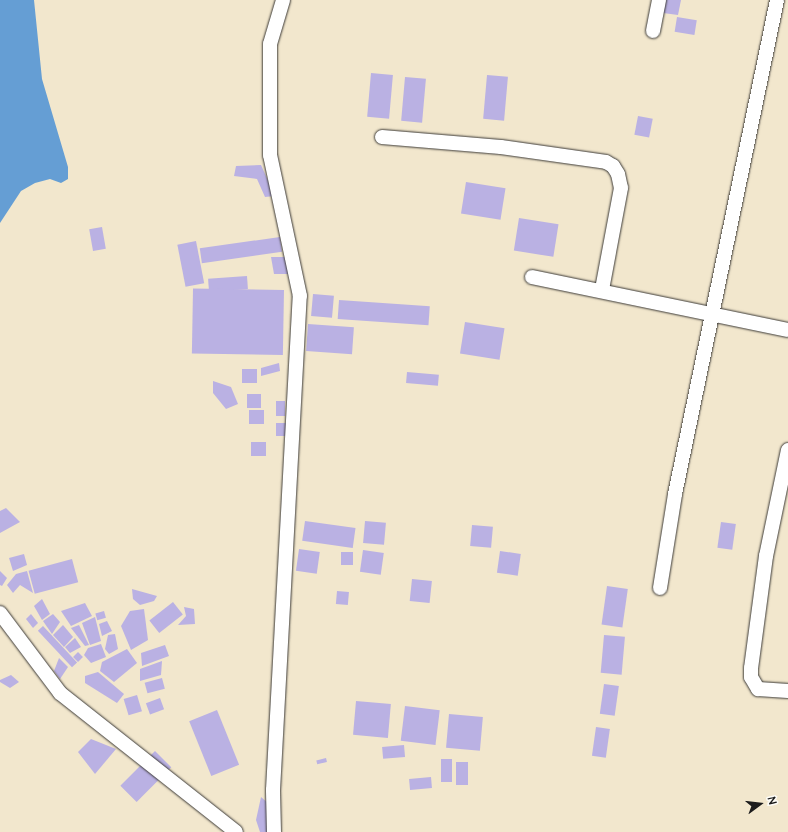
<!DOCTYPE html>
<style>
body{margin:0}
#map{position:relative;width:788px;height:832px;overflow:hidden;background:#f2e7cd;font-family:"Architects Daughter",sans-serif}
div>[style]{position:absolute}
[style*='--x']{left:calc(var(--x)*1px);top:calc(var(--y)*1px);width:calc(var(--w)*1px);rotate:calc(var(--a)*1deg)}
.water>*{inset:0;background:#659ed4}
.building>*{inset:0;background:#bab1e3;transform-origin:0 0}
.roads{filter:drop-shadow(0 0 1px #3c3a37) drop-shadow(0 0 1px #3c3a37)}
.minor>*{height:14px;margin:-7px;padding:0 7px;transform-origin:7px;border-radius:7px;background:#fff}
span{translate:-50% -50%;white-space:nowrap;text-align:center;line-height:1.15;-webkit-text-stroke:3.5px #fdfcf7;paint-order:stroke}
.north{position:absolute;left:740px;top:784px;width:40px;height:40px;-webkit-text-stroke:3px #fdfcf7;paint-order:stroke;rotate:75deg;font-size:11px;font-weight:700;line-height:16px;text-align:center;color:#1c1c1c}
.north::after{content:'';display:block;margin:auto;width:14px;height:18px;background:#1c1c1c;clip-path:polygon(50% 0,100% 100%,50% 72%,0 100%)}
</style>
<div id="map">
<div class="water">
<i style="clip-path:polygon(0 0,34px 0,42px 79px,68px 167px,68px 179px,61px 183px,50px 179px,35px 183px,21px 191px,0 223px)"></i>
</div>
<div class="building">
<i style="clip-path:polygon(665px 0,681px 0,678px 15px,663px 13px)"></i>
<i style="left:677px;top:17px;width:20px;height:15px;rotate:9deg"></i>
<i style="left:371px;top:73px;width:22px;height:44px;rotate:5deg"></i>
<i style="left:487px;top:75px;width:21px;height:44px;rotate:5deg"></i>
<i style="left:405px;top:77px;width:21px;height:44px;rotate:5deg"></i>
<i style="left:638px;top:116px;width:15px;height:19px;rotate:11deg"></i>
<i style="clip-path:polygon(261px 165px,275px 196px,265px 197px,257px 179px,234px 176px,236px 166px)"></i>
<i style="left:466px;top:182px;width:40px;height:32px;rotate:9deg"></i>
<i style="left:519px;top:218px;width:40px;height:33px;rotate:9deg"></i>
<i style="left:102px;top:227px;width:22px;height:13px;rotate:80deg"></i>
<i style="left:280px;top:237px;width:15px;height:81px;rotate:82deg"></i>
<i style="left:196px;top:241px;width:43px;height:19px;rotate:79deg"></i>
<i style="clip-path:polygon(271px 257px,288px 257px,289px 274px,274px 274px)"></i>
<i style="left:247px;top:276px;width:13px;height:39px;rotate:86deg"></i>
<i style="left:284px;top:290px;width:65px;height:91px;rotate:91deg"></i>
<i style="left:313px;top:294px;width:21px;height:22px;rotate:5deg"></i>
<i style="left:339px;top:300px;width:91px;height:19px;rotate:4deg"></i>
<i style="left:465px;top:322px;width:40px;height:32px;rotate:9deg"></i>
<i style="left:308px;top:324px;width:46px;height:27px;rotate:4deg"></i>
<i style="clip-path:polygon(279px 363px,280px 371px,261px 376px,261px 368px)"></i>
<i style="left:242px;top:369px;width:15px;height:14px"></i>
<i style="left:407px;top:372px;width:32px;height:11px;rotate:5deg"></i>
<i style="clip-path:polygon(213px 381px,231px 387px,238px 404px,226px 409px,213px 393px)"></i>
<i style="left:247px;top:394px;width:14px;height:14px"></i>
<i style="left:276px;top:401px;width:9px;height:15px"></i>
<i style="left:249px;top:410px;width:15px;height:14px"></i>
<i style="left:276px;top:423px;width:10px;height:13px"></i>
<i style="left:251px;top:442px;width:15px;height:14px"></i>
<i style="clip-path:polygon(6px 508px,20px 522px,0 533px,0 511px)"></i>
<i style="left:305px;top:521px;width:51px;height:20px;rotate:8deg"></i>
<i style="left:365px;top:521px;width:21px;height:22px;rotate:5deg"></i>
<i style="left:721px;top:522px;width:15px;height:26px;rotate:8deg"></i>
<i style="left:472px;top:525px;width:21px;height:21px;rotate:5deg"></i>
<i style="left:299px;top:549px;width:21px;height:22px;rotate:8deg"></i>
<i style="left:363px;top:550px;width:21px;height:22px;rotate:8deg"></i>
<i style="left:500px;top:551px;width:21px;height:22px;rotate:8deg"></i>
<i style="left:341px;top:552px;width:12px;height:13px"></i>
<i style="clip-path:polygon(24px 554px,27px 565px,13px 571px,9px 558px)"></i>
<i style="left:72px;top:559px;width:24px;height:45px;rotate:75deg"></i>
<i style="clip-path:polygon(0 571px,7px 578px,2px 586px,0 585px)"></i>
<i style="clip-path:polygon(27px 571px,33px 593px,20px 585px,13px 593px,7px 585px,16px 574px)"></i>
<i style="left:412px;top:579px;width:20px;height:22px;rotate:6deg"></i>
<i style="left:607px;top:586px;width:21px;height:39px;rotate:8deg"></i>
<i style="clip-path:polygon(132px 589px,157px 596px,154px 601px,140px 605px,133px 599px)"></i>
<i style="left:337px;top:591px;width:12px;height:13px;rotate:5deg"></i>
<i style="clip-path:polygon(42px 599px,50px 614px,42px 620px,34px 606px)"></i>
<i style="left:173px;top:602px;width:16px;height:30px;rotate:52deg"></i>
<i style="clip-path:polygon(85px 603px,92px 616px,71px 626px,61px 611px)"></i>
<i style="clip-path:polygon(184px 607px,194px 609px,195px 624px,178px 625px,186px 616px)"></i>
<i style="clip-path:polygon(144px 609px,148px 640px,131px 650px,121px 626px,130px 611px)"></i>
<i style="left:104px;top:611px;width:7px;height:9px;rotate:74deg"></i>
<i style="clip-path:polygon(31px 614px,38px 623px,33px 628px,26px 619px)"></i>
<i style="clip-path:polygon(53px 614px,60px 622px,52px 634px,43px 621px)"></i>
<i style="clip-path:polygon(95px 617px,101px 641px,90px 645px,82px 623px)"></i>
<i style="clip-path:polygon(107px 621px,112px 631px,102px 636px,99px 624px)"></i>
<i style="clip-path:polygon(63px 625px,73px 637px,64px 647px,53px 635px)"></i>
<i style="clip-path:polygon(79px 625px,89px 645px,85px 646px,71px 628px)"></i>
<i style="left:43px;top:626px;width:50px;height:7px;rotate:47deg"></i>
<i style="clip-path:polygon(115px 634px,118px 649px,109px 654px,105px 649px,108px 635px)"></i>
<i style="left:604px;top:635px;width:21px;height:38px;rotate:5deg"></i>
<i style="clip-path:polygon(75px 638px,81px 647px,70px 653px,65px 647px)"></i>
<i style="clip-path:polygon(101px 644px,106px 657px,91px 663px,84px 655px,88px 648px)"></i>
<i style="clip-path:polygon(165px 645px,169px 656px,142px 666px,141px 653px)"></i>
<i style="clip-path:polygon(127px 649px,137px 663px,114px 682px,100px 671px,102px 662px)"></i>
<i style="left:78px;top:652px;width:7px;height:7px;rotate:45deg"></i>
<i style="clip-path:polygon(59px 658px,68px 667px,60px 679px,54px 671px)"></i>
<i style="clip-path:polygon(162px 661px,161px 675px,140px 681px,140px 669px)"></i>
<i style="clip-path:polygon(98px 672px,124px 694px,117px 703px,85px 683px,85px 676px)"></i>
<i style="clip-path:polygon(11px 675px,19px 682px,10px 688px,0 682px,0 680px)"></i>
<i style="left:162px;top:678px;width:11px;height:18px;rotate:75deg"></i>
<i style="left:604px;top:684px;width:15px;height:30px;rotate:8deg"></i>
<i style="left:137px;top:695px;width:17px;height:14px;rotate:73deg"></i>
<i style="left:160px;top:698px;width:12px;height:15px;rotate:70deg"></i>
<i style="left:356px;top:701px;width:35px;height:34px;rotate:5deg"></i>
<i style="left:405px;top:706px;width:35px;height:35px;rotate:7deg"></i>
<i style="left:217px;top:710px;width:59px;height:30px;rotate:68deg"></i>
<i style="left:449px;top:714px;width:34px;height:34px;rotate:5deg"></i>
<i style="left:596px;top:727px;width:14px;height:29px;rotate:8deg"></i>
<i style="clip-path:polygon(91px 739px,116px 749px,95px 774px,78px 752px)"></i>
<i style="left:404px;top:745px;width:12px;height:22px;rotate:85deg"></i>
<i style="left:155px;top:751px;width:23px;height:49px;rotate:45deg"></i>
<i style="left:326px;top:758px;width:4px;height:10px;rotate:76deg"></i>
<i style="left:441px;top:759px;width:11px;height:23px"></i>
<i style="left:456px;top:762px;width:12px;height:23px"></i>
<i style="left:431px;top:777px;width:11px;height:22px;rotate:85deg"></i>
<i style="clip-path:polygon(261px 797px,268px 803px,269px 832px,260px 832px,256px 820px)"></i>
</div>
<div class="roads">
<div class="minor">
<i style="--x:653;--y:31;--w:32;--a:-79"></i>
<i style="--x:382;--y:137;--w:119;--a:4.8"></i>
<i style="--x:501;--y:147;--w:106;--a:8.1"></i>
<i style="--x:606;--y:162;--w:8;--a:30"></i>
<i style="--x:613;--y:166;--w:9;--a:58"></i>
<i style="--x:618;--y:174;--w:14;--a:78"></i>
<i style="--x:621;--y:188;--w:104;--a:100.6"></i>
<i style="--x:532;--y:277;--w:261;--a:11.7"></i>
<i style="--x:788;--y:450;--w:108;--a:101.7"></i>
<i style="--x:766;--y:556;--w:113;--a:97.6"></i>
<i style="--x:751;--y:668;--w:9;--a:90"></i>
<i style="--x:751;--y:677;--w:14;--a:60"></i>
<i style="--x:758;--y:689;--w:30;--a:4"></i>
<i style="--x:660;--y:588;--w:95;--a:-80.9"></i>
<i style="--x:675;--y:494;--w:504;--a:-78.33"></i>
<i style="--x:0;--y:613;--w:100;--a:53.1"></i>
<i style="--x:60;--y:693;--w:224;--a:38.3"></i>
<i style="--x:274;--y:832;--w:42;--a:-91.4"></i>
<i style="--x:273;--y:790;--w:495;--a:-86.9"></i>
<i style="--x:300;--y:296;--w:144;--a:-102"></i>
<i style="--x:270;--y:155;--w:111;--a:-90"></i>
<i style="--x:270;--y:44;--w:46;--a:-73.5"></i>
</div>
</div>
<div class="north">N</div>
</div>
